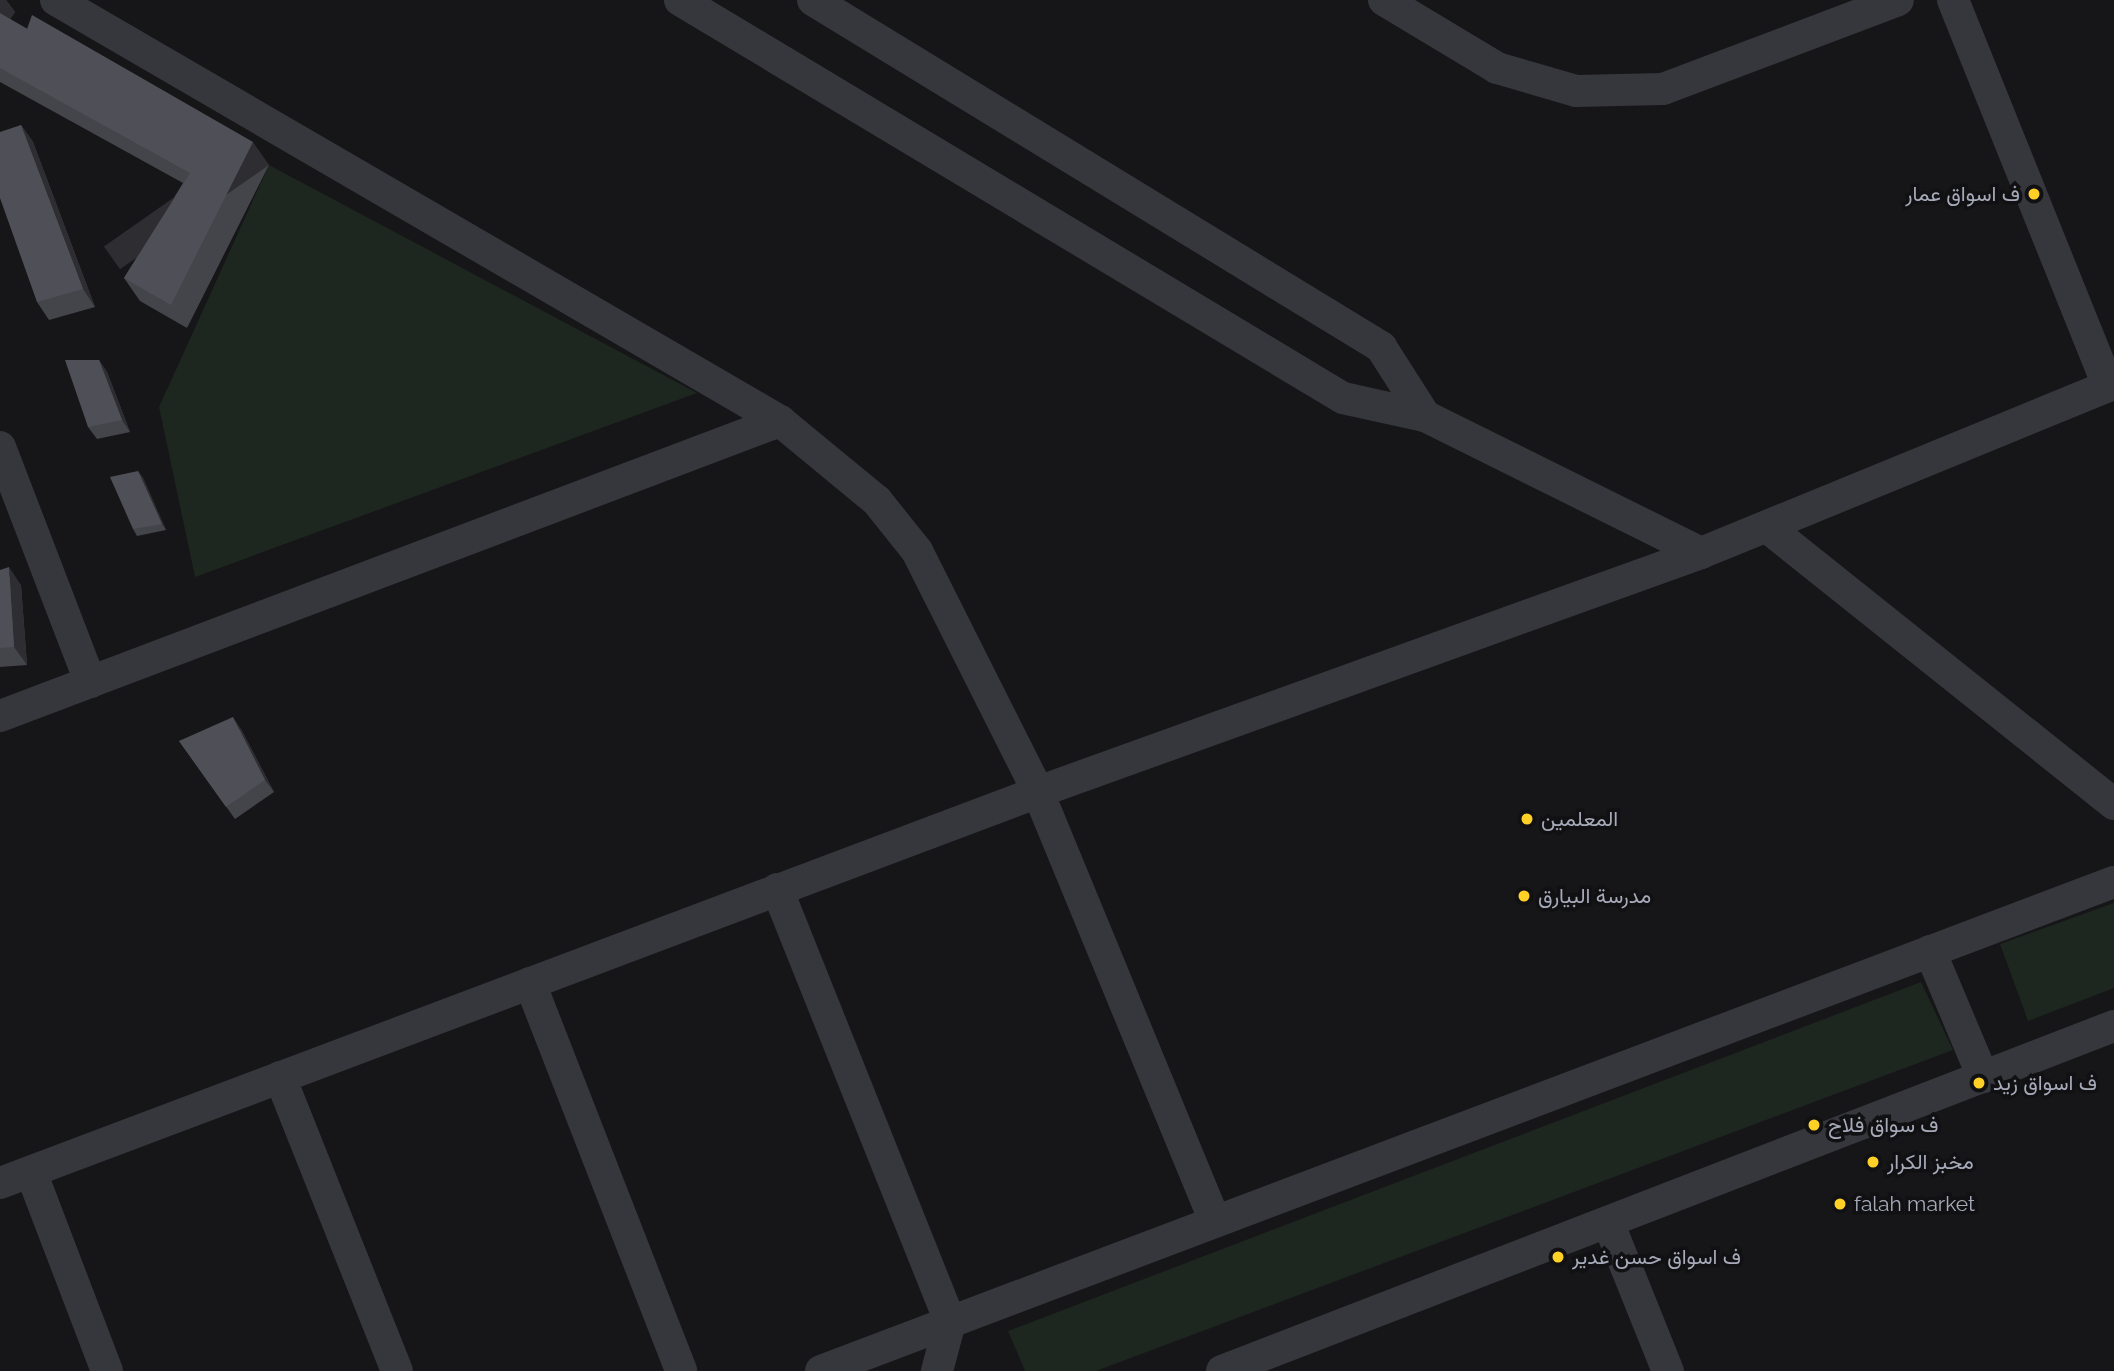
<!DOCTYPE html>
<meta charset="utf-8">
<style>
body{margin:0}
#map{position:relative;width:2114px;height:1371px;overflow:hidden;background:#161618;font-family:Raleway,Vazirmatn,sans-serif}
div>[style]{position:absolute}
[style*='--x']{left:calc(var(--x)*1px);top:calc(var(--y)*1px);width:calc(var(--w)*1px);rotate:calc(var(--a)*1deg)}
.green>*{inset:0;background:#1d261f}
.street>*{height:32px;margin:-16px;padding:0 16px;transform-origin:16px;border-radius:16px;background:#36373d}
.wall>*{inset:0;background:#44454b}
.shaded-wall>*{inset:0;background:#2d2d32;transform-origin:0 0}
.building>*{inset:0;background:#4f5057}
.dots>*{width:19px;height:19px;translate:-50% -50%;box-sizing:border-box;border:4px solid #111113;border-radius:50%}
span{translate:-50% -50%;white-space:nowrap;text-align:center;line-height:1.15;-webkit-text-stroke:7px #111113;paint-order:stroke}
.poi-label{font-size:21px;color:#a6aab9}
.right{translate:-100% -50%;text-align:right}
.left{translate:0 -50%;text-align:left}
</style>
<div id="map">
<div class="green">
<i style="clip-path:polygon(269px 165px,697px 393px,195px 577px,159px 407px)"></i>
<i style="clip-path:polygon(2114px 903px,2114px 988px,2028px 1021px,2000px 944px)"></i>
<i style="clip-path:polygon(1921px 982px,1953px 1050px,1096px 1371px,1025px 1371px,1008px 1331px)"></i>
</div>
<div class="street">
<i style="--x:56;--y:0;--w:838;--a:30.18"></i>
<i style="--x:780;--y:421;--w:126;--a:39.5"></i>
<i style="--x:877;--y:501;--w:64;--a:51.3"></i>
<i style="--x:917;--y:551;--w:270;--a:63.3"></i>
<i style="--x:1038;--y:792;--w:464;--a:67.6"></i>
<i style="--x:680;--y:0;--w:773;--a:30.98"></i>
<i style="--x:1343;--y:398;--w:84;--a:12.4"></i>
<i style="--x:1425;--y:416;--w:308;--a:26.4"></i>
<i style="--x:813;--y:0;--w:666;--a:31.42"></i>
<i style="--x:1381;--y:347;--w:82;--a:57.5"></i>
<i style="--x:1384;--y:0;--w:132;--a:31"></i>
<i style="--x:1497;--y:68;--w:82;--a:16.2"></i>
<i style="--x:1576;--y:91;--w:87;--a:-1.3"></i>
<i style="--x:1663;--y:89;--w:251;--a:-20.7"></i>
<i style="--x:1953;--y:0;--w:416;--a:68.1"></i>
<i style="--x:0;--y:447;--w:252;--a:69"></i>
<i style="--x:1767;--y:527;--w:444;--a:38.6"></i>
<i style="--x:0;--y:716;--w:834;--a:-20.72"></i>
<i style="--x:777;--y:889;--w:466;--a:68.2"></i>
<i style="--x:950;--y:1322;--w:51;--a:104.9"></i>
<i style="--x:1930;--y:951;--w:137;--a:67.2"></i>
<i style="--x:530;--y:983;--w:416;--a:68.7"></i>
<i style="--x:280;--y:1077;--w:316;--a:68.3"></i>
<i style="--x:31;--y:1172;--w:213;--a:69.1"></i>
<i style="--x:0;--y:1183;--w:1109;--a:-20.64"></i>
<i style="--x:1038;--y:792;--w:705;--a:-19.82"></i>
<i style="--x:1701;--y:553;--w:446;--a:-22.3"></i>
<i style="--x:1608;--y:1222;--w:161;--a:68.1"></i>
<i style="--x:821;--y:1371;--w:1382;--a:-20.72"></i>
<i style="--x:1222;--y:1371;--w:956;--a:-21.15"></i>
</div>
<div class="wall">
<i style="clip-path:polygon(0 0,6px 0,15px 12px,10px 19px,269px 165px,187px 328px,140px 301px,124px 278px,183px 183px,0 82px)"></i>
<i style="clip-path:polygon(21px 125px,33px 142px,95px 307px,49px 320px,37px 302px)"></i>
<i style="clip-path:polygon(99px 360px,107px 372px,130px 432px,97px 439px,88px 427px)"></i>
<i style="clip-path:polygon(138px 471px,143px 478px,166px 530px,137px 536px,133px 529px)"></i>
<i style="clip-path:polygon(0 570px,21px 585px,27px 665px,0 667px)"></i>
<i style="clip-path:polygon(241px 729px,274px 792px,235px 819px,179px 741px)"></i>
</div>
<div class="shaded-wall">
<i style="clip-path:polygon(0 0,6px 0,15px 12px,4px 29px,0 23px)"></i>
<i style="clip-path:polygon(21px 125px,33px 142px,95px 307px,83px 289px)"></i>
<i style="left:253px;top:142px;width:28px;height:182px;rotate:55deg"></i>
<i style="clip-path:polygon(99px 360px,107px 372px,130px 432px,122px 420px)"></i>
<i style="clip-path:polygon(138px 471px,143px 478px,166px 530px,162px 524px)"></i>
<i style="clip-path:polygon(9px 567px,21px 585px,27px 665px,14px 647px)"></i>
<i style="clip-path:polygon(233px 717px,241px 729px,274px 792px,265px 780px)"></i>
</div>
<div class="building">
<i style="clip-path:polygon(0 13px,27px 29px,32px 15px,253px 142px,171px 305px,124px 278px,190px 173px,0 68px)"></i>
<i style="clip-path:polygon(21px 125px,83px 289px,37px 302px,0 198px,0 132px)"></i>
<i style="clip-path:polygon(65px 360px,99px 360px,122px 420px,88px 427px)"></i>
<i style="clip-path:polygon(138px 471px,162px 524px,133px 529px,110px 477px)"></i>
<i style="clip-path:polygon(9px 567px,14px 647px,0 648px,0 570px)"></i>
<i style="clip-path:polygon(233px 717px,265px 780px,226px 807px,179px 741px)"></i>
</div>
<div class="dots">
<i style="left:2034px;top:194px;background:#ffd126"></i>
<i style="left:1527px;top:819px;background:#ffd126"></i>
<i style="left:1524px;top:896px;background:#ffd126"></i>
<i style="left:1979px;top:1083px;background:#ffd126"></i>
<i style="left:1814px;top:1125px;background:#ffd126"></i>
<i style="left:1873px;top:1162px;background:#ffd126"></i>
<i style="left:1840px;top:1204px;background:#ffd126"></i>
<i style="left:1558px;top:1257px;background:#ffd126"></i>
</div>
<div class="poi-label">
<span class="right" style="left:2020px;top:194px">ف اسواق عمار</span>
<span class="left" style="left:1541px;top:819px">المعلمين</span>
<span class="left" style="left:1538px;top:896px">مدرسة البيارق</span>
<span class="left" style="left:1993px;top:1083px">ف اسواق زيد</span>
<span class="left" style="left:1828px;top:1125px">ف سواق فلاح</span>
<span class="left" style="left:1887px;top:1162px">مخبز الكرار</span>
<span class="left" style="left:1854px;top:1204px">falah market</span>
<span class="left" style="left:1572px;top:1257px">ف اسواق حسن غدير</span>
</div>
</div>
